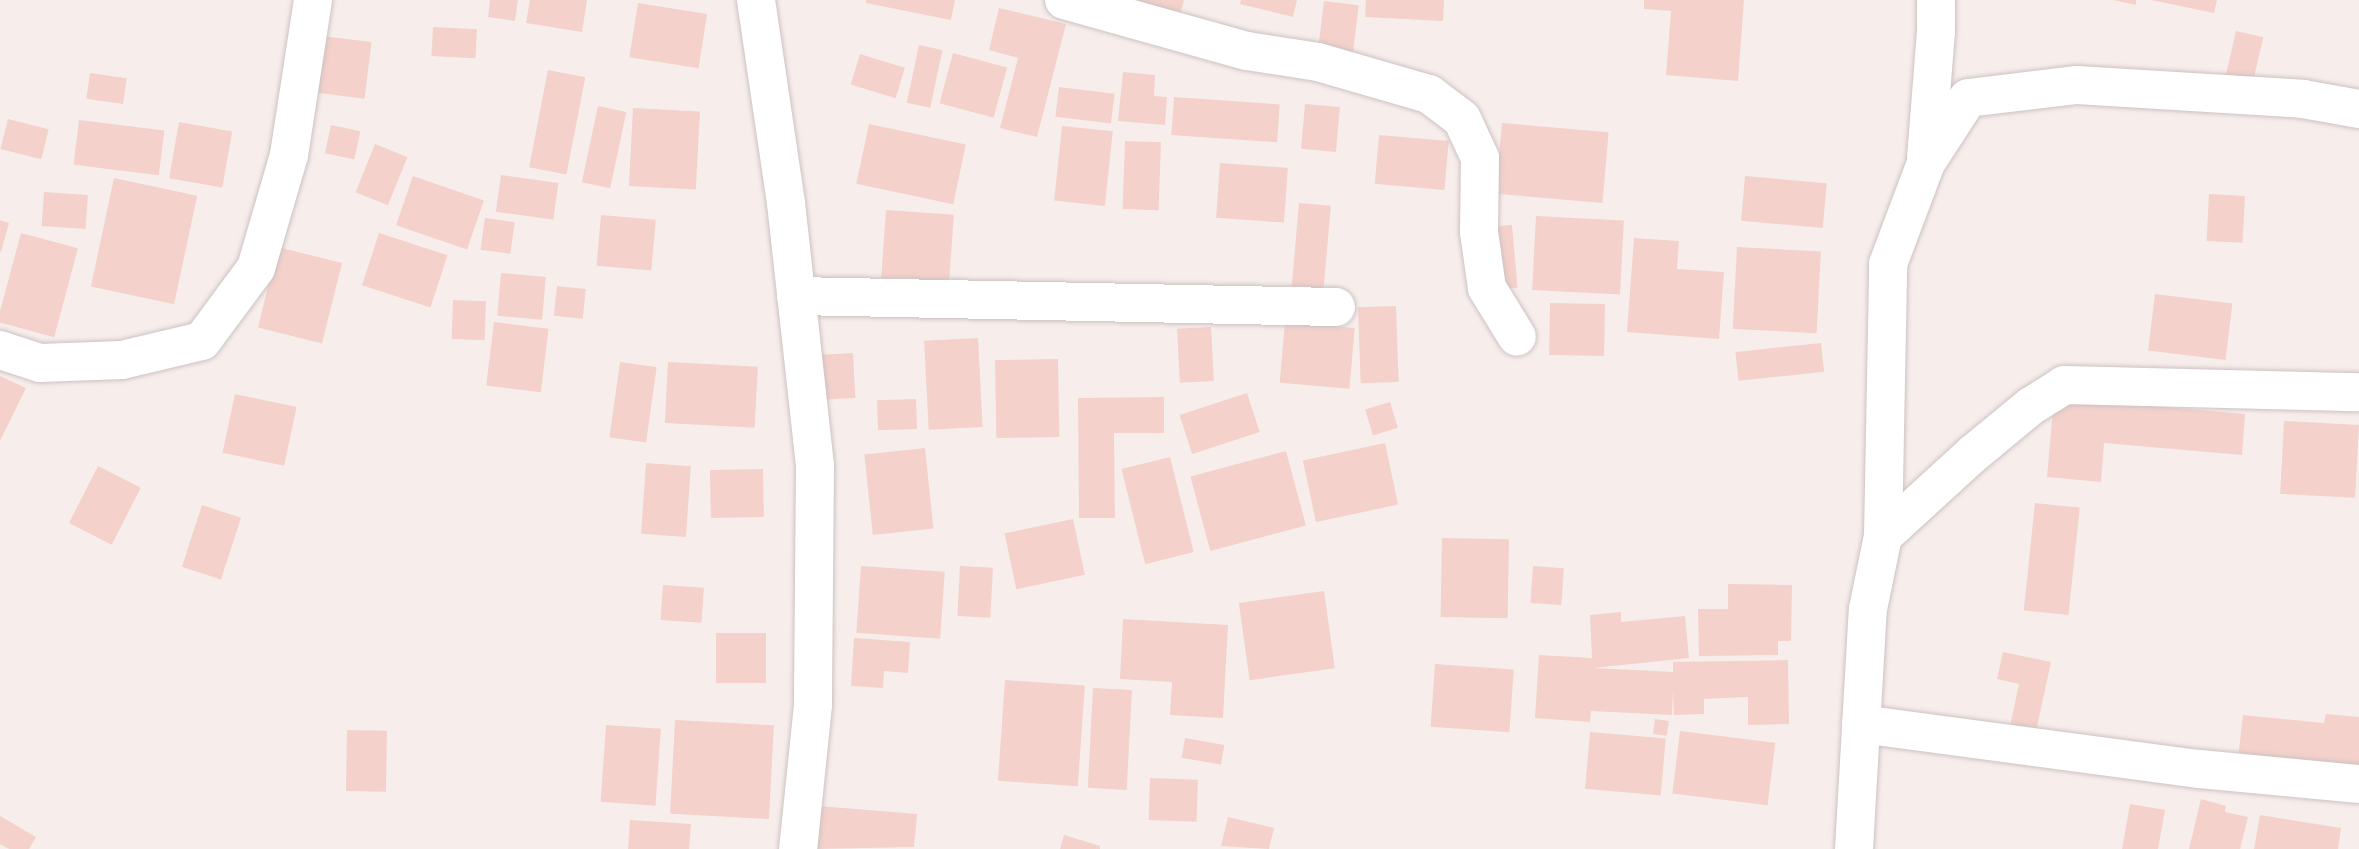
<!DOCTYPE html>
<style>
body{margin:0}
#map{position:relative;width:2359px;height:849px;overflow:hidden;background:#f7eeec;font-family:Karla,sans-serif}
div>[style]{position:absolute}
[style*='--x']{left:calc(var(--x)*1px);top:calc(var(--y)*1px);width:calc(var(--w)*1px);rotate:calc(var(--a)*1deg)}
.building>*{inset:0;background:#f4d1cb;transform-origin:0 0}
.roads{filter:drop-shadow(0 0 2px #ccc2c1) drop-shadow(0 0 2px #ccc2c1)}
.minor>*{height:38px;margin:-19px;padding:0 19px;transform-origin:19px;border-radius:19px;background:#fff}
span{translate:-50% -50%;white-space:nowrap;text-align:center;line-height:1.15;-webkit-text-stroke:5px #fff;paint-order:stroke}
</style>
<div id="map">
<div class="building">
<i style="clip-path:polygon(490px 0,518px 0,515px 21px,488px 17px)"></i>
<i style="clip-path:polygon(530px 0,587px 0,582px 32px,526px 23px)"></i>
<i style="clip-path:polygon(866px 0,955px 0,951px 20px,866px 3px)"></i>
<i style="clip-path:polygon(1113px 0,1184px 0,1179px 18px)"></i>
<i style="clip-path:polygon(1241px 0,1297px 0,1293px 17px,1240px 4px)"></i>
<i style="clip-path:polygon(1366px 0,1444px 0,1443px 21px,1365px 17px)"></i>
<i style="clip-path:polygon(1644px 0,1744px 0,1738px 81px,1666px 75px,1671px 11px,1644px 9px)"></i>
<i style="clip-path:polygon(2113px 0,2136px 0,2136px 5px)"></i>
<i style="clip-path:polygon(2151px 0,2217px 0,2214px 13px)"></i>
<i style="left:1324px;top:1px;width:35px;height:54px;rotate:7deg"></i>
<i style="left:638px;top:3px;width:70px;height:55px;rotate:9deg"></i>
<i style="clip-path:polygon(999px 8px,1066px 24px,1037px 137px,1000px 128px,1018px 58px,989px 50px)"></i>
<i style="left:433px;top:27px;width:44px;height:29px;rotate:3deg"></i>
<i style="left:2236px;top:31px;width:28px;height:48px;rotate:13deg"></i>
<i style="left:314px;top:35px;width:58px;height:57px;rotate:7deg"></i>
<i style="left:919px;top:45px;width:24px;height:59px;rotate:12deg"></i>
<i style="left:953px;top:53px;width:56px;height:52px;rotate:15deg"></i>
<i style="left:860px;top:54px;width:47px;height:32px;rotate:17deg"></i>
<i style="left:548px;top:70px;width:38px;height:99px;rotate:11deg"></i>
<i style="clip-path:polygon(1123px 72px,1155px 75px,1154px 96px,1167px 97px,1165px 125px,1118px 121px)"></i>
<i style="left:90px;top:73px;width:37px;height:26px;rotate:8deg"></i>
<i style="left:1059px;top:87px;width:56px;height:30px;rotate:7deg"></i>
<i style="left:1174px;top:97px;width:106px;height:38px;rotate:4deg"></i>
<i style="left:1305px;top:104px;width:35px;height:45px;rotate:5deg"></i>
<i style="left:598px;top:106px;width:29px;height:78px;rotate:12deg"></i>
<i style="left:633px;top:108px;width:67px;height:78px;rotate:3deg"></i>
<i style="left:8px;top:119px;width:42px;height:31px;rotate:14deg"></i>
<i style="left:79px;top:120px;width:86px;height:45px;rotate:7deg"></i>
<i style="left:179px;top:122px;width:54px;height:57px;rotate:10deg"></i>
<i style="left:1502px;top:123px;width:107px;height:71px;rotate:5deg"></i>
<i style="left:869px;top:124px;width:99px;height:61px;rotate:12deg"></i>
<i style="left:331px;top:125px;width:30px;height:29px;rotate:12deg"></i>
<i style="left:1062px;top:126px;width:51px;height:75px;rotate:6deg"></i>
<i style="left:1379px;top:135px;width:70px;height:49px;rotate:5deg"></i>
<i style="left:1125px;top:141px;width:36px;height:68px;rotate:2deg"></i>
<i style="left:375px;top:144px;width:35px;height:52px;rotate:22deg"></i>
<i style="left:1220px;top:163px;width:68px;height:55px;rotate:4deg"></i>
<i style="left:501px;top:175px;width:58px;height:37px;rotate:8deg"></i>
<i style="left:413px;top:176px;width:75px;height:52px;rotate:19deg"></i>
<i style="left:1745px;top:176px;width:82px;height:45px;rotate:5deg"></i>
<i style="left:114px;top:178px;width:85px;height:111px;rotate:12deg"></i>
<i style="left:44px;top:192px;width:44px;height:34px;rotate:4deg"></i>
<i style="left:2209px;top:194px;width:36px;height:47px;rotate:3deg"></i>
<i style="left:1299px;top:203px;width:32px;height:89px;rotate:5deg"></i>
<i style="left:886px;top:210px;width:68px;height:69px;rotate:4deg"></i>
<i style="left:601px;top:215px;width:55px;height:51px;rotate:5deg"></i>
<i style="left:1536px;top:216px;width:88px;height:74px;rotate:3deg"></i>
<i style="left:485px;top:218px;width:30px;height:32px;rotate:8deg"></i>
<i style="clip-path:polygon(0 220px,9px 223px,1px 252px,0 252px)"></i>
<i style="left:1512px;top:225px;width:63px;height:32px;rotate:85deg"></i>
<i style="left:21px;top:233px;width:59px;height:92px;rotate:15deg"></i>
<i style="left:379px;top:233px;width:72px;height:55px;rotate:18deg"></i>
<i style="clip-path:polygon(1634px 238px,1679px 241px,1677px 269px,1724px 272px,1719px 339px,1627px 332px)"></i>
<i style="left:278px;top:247px;width:66px;height:83px;rotate:14deg"></i>
<i style="left:1737px;top:247px;width:84px;height:82px;rotate:3deg"></i>
<i style="left:501px;top:273px;width:45px;height:43px;rotate:5deg"></i>
<i style="left:557px;top:286px;width:29px;height:30px;rotate:6deg"></i>
<i style="left:2155px;top:294px;width:78px;height:57px;rotate:7deg"></i>
<i style="left:453px;top:300px;width:33px;height:39px;rotate:2deg"></i>
<i style="left:1550px;top:303px;width:55px;height:52px;rotate:1deg"></i>
<i style="left:1396px;top:306px;width:76px;height:38px;rotate:88deg"></i>
<i style="left:494px;top:322px;width:55px;height:64px;rotate:7deg"></i>
<i style="left:1285px;top:322px;width:70px;height:61px;rotate:5deg"></i>
<i style="left:1211px;top:327px;width:54px;height:34px;rotate:87deg"></i>
<i style="left:978px;top:338px;width:89px;height:54px;rotate:87deg"></i>
<i style="left:1821px;top:343px;width:29px;height:86px;rotate:84deg"></i>
<i style="left:853px;top:353px;width:45px;height:33px;rotate:87deg"></i>
<i style="left:1058px;top:359px;width:78px;height:63px;rotate:89deg"></i>
<i style="left:620px;top:362px;width:37px;height:76px;rotate:8deg"></i>
<i style="left:668px;top:362px;width:90px;height:61px;rotate:3deg"></i>
<i style="clip-path:polygon(0 376px,26px 388px,0 441px)"></i>
<i style="left:1247px;top:393px;width:41px;height:71px;rotate:72deg"></i>
<i style="left:235px;top:394px;width:63px;height:60px;rotate:12deg"></i>
<i style="clip-path:polygon(1164px 397px,1164px 433px,1114px 433px,1115px 518px,1079px 518px,1078px 398px)"></i>
<i style="clip-path:polygon(2054px 397px,2245px 414px,2242px 455px,2104px 443px,2101px 482px,2047px 477px)"></i>
<i style="left:916px;top:399px;width:30px;height:39px;rotate:88deg"></i>
<i style="left:1390px;top:402px;width:27px;height:26px;rotate:73deg"></i>
<i style="left:2284px;top:421px;width:75px;height:73px;rotate:3deg"></i>
<i style="left:1385px;top:443px;width:63px;height:84px;rotate:78deg"></i>
<i style="left:925px;top:448px;width:81px;height:61px;rotate:84deg"></i>
<i style="left:1286px;top:451px;width:77px;height:99px;rotate:75deg"></i>
<i style="left:1170px;top:457px;width:98px;height:50px;rotate:76deg"></i>
<i style="left:646px;top:463px;width:45px;height:71px;rotate:4deg"></i>
<i style="left:98px;top:466px;width:48px;height:64px;rotate:27deg"></i>
<i style="left:763px;top:469px;width:48px;height:53px;rotate:89deg"></i>
<i style="left:2035px;top:503px;width:45px;height:108px;rotate:6deg"></i>
<i style="left:202px;top:505px;width:41px;height:65px;rotate:18deg"></i>
<i style="left:1073px;top:519px;width:57px;height:70px;rotate:78deg"></i>
<i style="left:1442px;top:538px;width:67px;height:79px;rotate:1deg"></i>
<i style="left:861px;top:566px;width:84px;height:67px;rotate:4deg"></i>
<i style="left:960px;top:566px;width:33px;height:50px;rotate:3deg"></i>
<i style="left:1533px;top:566px;width:31px;height:37px;rotate:4deg"></i>
<i style="clip-path:polygon(1728px 584px,1792px 585px,1791px 641px,1778px 641px,1778px 655px,1699px 656px,1698px 609px,1728px 609px)"></i>
<i style="left:663px;top:585px;width:41px;height:35px;rotate:4deg"></i>
<i style="left:1324px;top:591px;width:78px;height:86px;rotate:82deg"></i>
<i style="clip-path:polygon(1621px 612px,1621px 622px,1685px 616px,1689px 658px,1593px 668px,1673px 672px,1673px 662px,1788px 660px,1789px 724px,1748px 725px,1748px 697px,1704px 699px,1704px 714px,1674px 715px,1673px 690px,1672px 715px,1591px 711px,1590px 722px,1535px 718px,1539px 655px,1592px 658px,1590px 615px)"></i>
<i style="clip-path:polygon(1123px 619px,1228px 625px,1223px 718px,1170px 715px,1172px 682px,1120px 679px)"></i>
<i style="left:716px;top:633px;width:50px;height:50px"></i>
<i style="clip-path:polygon(854px 638px,910px 642px,908px 673px,884px 671px,883px 688px,851px 686px)"></i>
<i style="clip-path:polygon(2003px 652px,2051px 662px,2035px 736px,2009px 731px,2019px 684px,1997px 679px)"></i>
<i style="left:1435px;top:664px;width:79px;height:63px;rotate:4deg"></i>
<i style="left:1005px;top:680px;width:80px;height:101px;rotate:4deg"></i>
<i style="left:1093px;top:688px;width:39px;height:100px;rotate:3deg"></i>
<i style="clip-path:polygon(2326px 714px,2359px 717px,2359px 787px,2236px 775px,2243px 715px,2324px 723px)"></i>
<i style="left:1655px;top:719px;width:14px;height:15px;rotate:8deg"></i>
<i style="left:675px;top:720px;width:99px;height:94px;rotate:3deg"></i>
<i style="left:606px;top:725px;width:55px;height:77px;rotate:4deg"></i>
<i style="left:347px;top:730px;width:40px;height:61px;rotate:1deg"></i>
<i style="left:1680px;top:731px;width:96px;height:63px;rotate:7deg"></i>
<i style="left:1590px;top:732px;width:76px;height:57px;rotate:5deg"></i>
<i style="left:1185px;top:738px;width:40px;height:20px;rotate:10deg"></i>
<i style="left:1150px;top:778px;width:48px;height:42px;rotate:2deg"></i>
<i style="clip-path:polygon(2201px 799px,2226px 806px,2225px 812px,2248px 817px,2240px 849px,2189px 849px)"></i>
<i style="clip-path:polygon(2130px 804px,2165px 810px,2158px 849px,2122px 849px)"></i>
<i style="clip-path:polygon(819px 806px,917px 814px,914px 847px,815px 849px)"></i>
<i style="clip-path:polygon(2260px 815px,2341px 828px,2338px 849px,2254px 849px)"></i>
<i style="clip-path:polygon(0 816px,36px 837px,29px 849px,9px 849px,0 844px)"></i>
<i style="clip-path:polygon(1228px 817px,1274px 828px,1269px 849px,1221px 846px)"></i>
<i style="clip-path:polygon(630px 820px,691px 824px,689px 849px,628px 849px)"></i>
<i style="clip-path:polygon(1064px 835px,1100px 846px,1100px 849px,1060px 849px)"></i>
</div>
<div class="roads">
<div class="minor">
<i style="--x:756;--y:0;--w:205;--a:81.6"></i>
<i style="--x:786;--y:203;--w:265;--a:83.7"></i>
<i style="--x:815;--y:466;--w:239;--a:90.5"></i>
<i style="--x:813;--y:705;--w:145;--a:95.9"></i>
<i style="--x:1064;--y:0;--w:190;--a:15.6"></i>
<i style="--x:1247;--y:51;--w:72;--a:8.8"></i>
<i style="--x:1318;--y:62;--w:116;--a:16.1"></i>
<i style="--x:1429;--y:94;--w:41;--a:37.1"></i>
<i style="--x:1462;--y:119;--w:43;--a:65.2"></i>
<i style="--x:1480;--y:158;--w:74;--a:90.8"></i>
<i style="--x:1479;--y:232;--w:57;--a:81.9"></i>
<i style="--x:1487;--y:288;--w:57;--a:58.5"></i>
<i style="--x:1926;--y:158;--w:127;--a:-85.5"></i>
<i style="--x:1936;--y:31;--w:31;--a:-90"></i>
<i style="--x:796;--y:296;--w:540;--a:1.17"></i>
<i style="--x:0;--y:350;--w:42;--a:18"></i>
<i style="--x:40;--y:363;--w:82;--a:-2.1"></i>
<i style="--x:122;--y:360;--w:82;--a:-13.4"></i>
<i style="--x:202;--y:341;--w:91;--a:-53.5"></i>
<i style="--x:256;--y:268;--w:118;--a:-73.7"></i>
<i style="--x:289;--y:155;--w:157;--a:-81.2"></i>
<i style="--x:1883;--y:536;--w:272;--a:-88.9"></i>
<i style="--x:1888;--y:264;--w:108;--a:-69.4"></i>
<i style="--x:1926;--y:163;--w:77;--a:-57.1"></i>
<i style="--x:1968;--y:98;--w:110;--a:-6.8"></i>
<i style="--x:2077;--y:85;--w:226;--a:3.5"></i>
<i style="--x:2303;--y:99;--w:57;--a:10.1"></i>
<i style="--x:1861;--y:724;--w:342;--a:7.6"></i>
<i style="--x:2200;--y:769;--w:160;--a:5.4"></i>
<i style="--x:1854;--y:849;--w:240;--a:-86.7"></i>
<i style="--x:1868;--y:609;--w:75;--a:-78.4"></i>
<i style="--x:1883;--y:536;--w:123;--a:-42.4"></i>
<i style="--x:1974;--y:453;--w:74;--a:-39.5"></i>
<i style="--x:2031;--y:406;--w:39;--a:-32"></i>
<i style="--x:2064;--y:385;--w:295;--a:1.4"></i>
</div>
</div>
</div>
